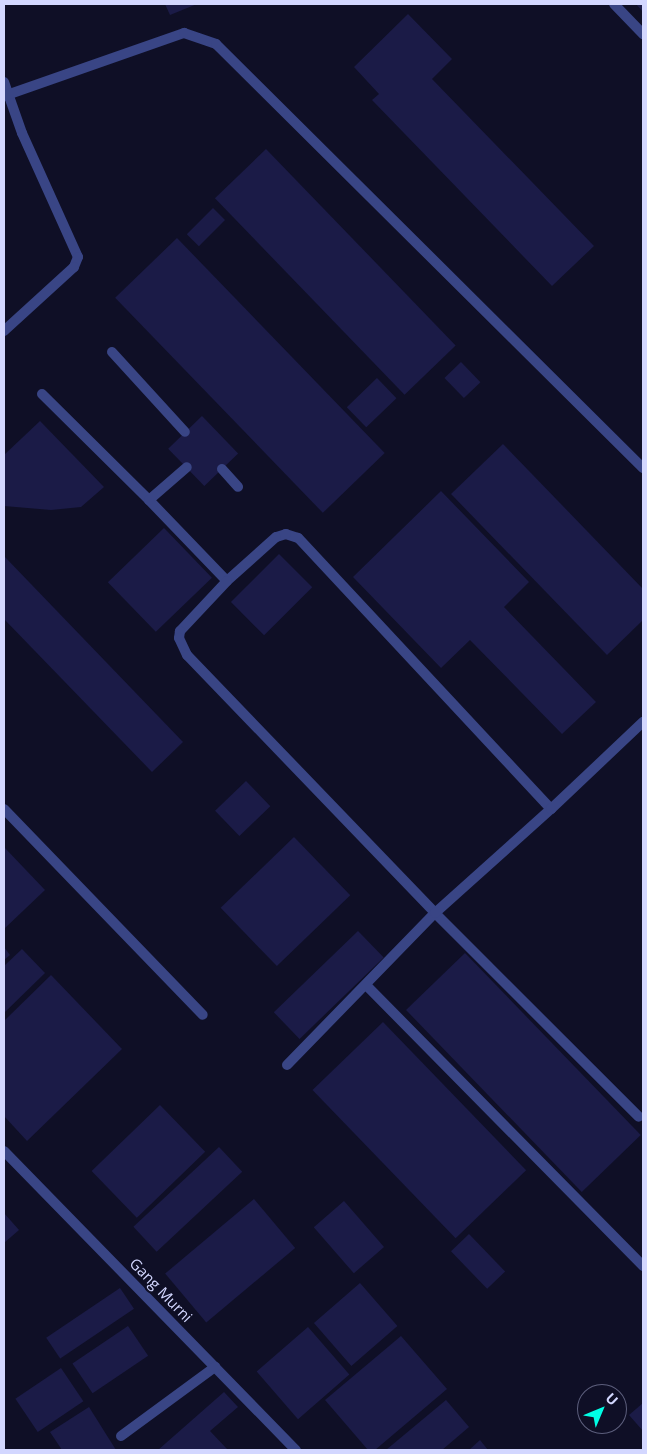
<!DOCTYPE html>
<style>
body{margin:0}
#map{position:relative;width:647px;height:1454px;overflow:hidden;background:#0f0f26;font-family:"Open Sans",sans-serif}
div>[style]{position:absolute}
[style*='--x']{left:calc(var(--x)*1px);top:calc(var(--y)*1px);width:calc(var(--w)*1px);rotate:calc(var(--a)*1deg)}
.building>*{inset:0;background:#1b1b47;transform-origin:0 0}
.lane>*{height:10px;margin:-5px;padding:0 5px;transform-origin:5px;border-radius:5px;background:#394585}
.street>*{height:10px;margin:-5px;padding:0 5px;transform-origin:5px;border-radius:5px;background:#394585}
span{translate:-50% -50%;white-space:nowrap;text-align:center;line-height:1.15;-webkit-text-stroke:4.5px #0f0f26;paint-order:stroke}
.street-label{font-size:15px;color:#d3d7ff}
.frame{position:absolute;inset:0;border:5px solid #d3d7ff;pointer-events:none}
.north{position:absolute;left:577px;top:1384px;width:50px;height:50px;box-sizing:border-box;background:#0f0f26;border:1px solid #5d5f7d;border-radius:50%;rotate:45deg;font-size:14px;font-weight:700;line-height:20px;text-align:center;color:#d3d7ff}
.north::after{content:'';display:block;margin:auto;width:18px;height:22px;background:#00fee5;clip-path:polygon(50% 0,100% 100%,50% 72%,0 100%)}
</style>
<div id="map">
<div class="building">
<i style="clip-path:polygon(165px 4px,197px 4px,170px 15px)"></i>
<i style="clip-path:polygon(636px 4px,643px 4px,643px 12px)"></i>
<i style="clip-path:polygon(408px 14px,452px 59px,432px 79px,594px 246px,552px 286px,372px 100px,379px 94px,354px 67px)"></i>
<i style="left:266px;top:149px;width:273px;height:71px;rotate:46deg"></i>
<i style="left:213px;top:208px;width:17px;height:37px;rotate:45deg"></i>
<i style="left:177px;top:238px;width:299px;height:86px;rotate:46deg"></i>
<i style="left:461px;top:362px;width:28px;height:23px;rotate:46deg"></i>
<i style="left:377px;top:378px;width:28px;height:42px;rotate:46deg"></i>
<i style="left:202px;top:416px;width:52px;height:47px;rotate:46deg"></i>
<i style="clip-path:polygon(40px 421px,104px 487px,81px 507px,51px 510px,4px 506px,4px 455px)"></i>
<i style="clip-path:polygon(503px 444px,643px 589px,643px 620px,607px 655px,451px 494px)"></i>
<i style="clip-path:polygon(441px 491px,529px 582px,504px 607px,596px 702px,562px 734px,470px 640px,441px 668px,353px 577px)"></i>
<i style="left:164px;top:528px;width:69px;height:78px;rotate:46deg"></i>
<i style="left:279px;top:554px;width:47px;height:68px;rotate:45deg"></i>
<i style="clip-path:polygon(4px 556px,183px 742px,152px 772px,4px 619px)"></i>
<i style="left:246px;top:781px;width:35px;height:43px;rotate:46deg"></i>
<i style="left:294px;top:837px;width:81px;height:102px;rotate:46deg"></i>
<i style="clip-path:polygon(4px 847px,45px 890px,4px 929px)"></i>
<i style="left:358px;top:931px;width:37px;height:117px;rotate:46deg"></i>
<i style="clip-path:polygon(4px 947px,10px 955px,4px 960px)"></i>
<i style="clip-path:polygon(22px 949px,45px 973px,4px 1013px,4px 966px)"></i>
<i style="left:465px;top:953px;width:253px;height:82px;rotate:46deg"></i>
<i style="clip-path:polygon(51px 975px,122px 1049px,27px 1141px,4px 1116px,4px 1021px)"></i>
<i style="left:383px;top:1022px;width:206px;height:98px;rotate:46deg"></i>
<i style="left:160px;top:1105px;width:65px;height:95px;rotate:46deg"></i>
<i style="left:219px;top:1147px;width:34px;height:117px;rotate:47deg"></i>
<i style="left:254px;top:1199px;width:64px;height:116px;rotate:50deg"></i>
<i style="left:344px;top:1201px;width:61px;height:40px;rotate:49deg"></i>
<i style="clip-path:polygon(4px 1213px,19px 1230px,4px 1243px)"></i>
<i style="left:469px;top:1234px;width:52px;height:25px;rotate:46deg"></i>
<i style="left:360px;top:1283px;width:57px;height:61px;rotate:49deg"></i>
<i style="left:120px;top:1288px;width:25px;height:89px;rotate:56deg"></i>
<i style="left:128px;top:1326px;width:36px;height:67px;rotate:56deg"></i>
<i style="left:308px;top:1327px;width:63px;height:68px;rotate:49deg"></i>
<i style="clip-path:polygon(401px 1336px,447px 1389px,375px 1450px,368px 1450px,325px 1400px)"></i>
<i style="left:61px;top:1368px;width:40px;height:55px;rotate:56deg"></i>
<i style="clip-path:polygon(224px 1392px,238px 1407px,210px 1431px,227px 1449px,158px 1450px)"></i>
<i style="clip-path:polygon(446px 1400px,469px 1427px,442px 1450px,386px 1450px)"></i>
<i style="clip-path:polygon(643px 1403px,643px 1431px,629px 1415px)"></i>
<i style="clip-path:polygon(89px 1407px,116px 1450px,62px 1450px,50px 1432px)"></i>
<i style="clip-path:polygon(480px 1440px,488px 1450px,469px 1450px)"></i>
</div>
<div class="lane">
<i style="--x:4;--y:82;--w:54;--a:70.6"></i>
<i style="--x:22;--y:133;--w:136;--a:65.7"></i>
<i style="--x:78;--y:257;--w:11;--a:112"></i>
<i style="--x:74;--y:267;--w:95;--a:137.6"></i>
<i style="--x:4;--y:96;--w:191;--a:-19.3"></i>
<i style="--x:184;--y:33;--w:34;--a:19"></i>
<i style="--x:216;--y:44;--w:602;--a:44.8"></i>
<i style="--x:112;--y:352;--w:108;--a:47.6"></i>
<i style="--x:42;--y:394;--w:151;--a:44.7"></i>
<i style="--x:149;--y:500;--w:112;--a:46.1"></i>
<i style="--x:222;--y:469;--w:24;--a:48"></i>
<i style="--x:149;--y:500;--w:50;--a:-41"></i>
<i style="--x:551;--y:809;--w:371;--a:-133"></i>
<i style="--x:298;--y:538;--w:13;--a:-162"></i>
<i style="--x:286;--y:534;--w:10;--a:163"></i>
<i style="--x:276;--y:537;--w:66;--a:138.1"></i>
<i style="--x:227;--y:581;--w:69;--a:133.2"></i>
<i style="--x:180;--y:631;--w:7;--a:98"></i>
<i style="--x:179;--y:638;--w:19;--a:65"></i>
<i style="--x:187;--y:655;--w:358;--a:46.1"></i>
<i style="--x:435;--y:913;--w:288;--a:45"></i>
<i style="--x:366;--y:985;--w:395;--a:45.4"></i>
<i style="--x:287;--y:1065;--w:212;--a:-45.8"></i>
<i style="--x:435;--y:913;--w:156;--a:-41.9"></i>
<i style="--x:551;--y:809;--w:127;--a:-43.4"></i>
</div>
<div class="street">
<i style="--x:614;--y:4;--w:42;--a:46"></i>
<i style="--x:4;--y:809;--w:286;--a:46"></i>
<i style="--x:4;--y:1151;--w:418;--a:45.7"></i>
<i style="--x:121;--y:1436;--w:117;--a:-36.3"></i>
</div>
<div class="street-label">
<span style="left:161px;top:1290px;rotate:46deg">Gang Murni</span>
</div>
<div class="frame"></div>
<div class="north">U</div>
</div>
